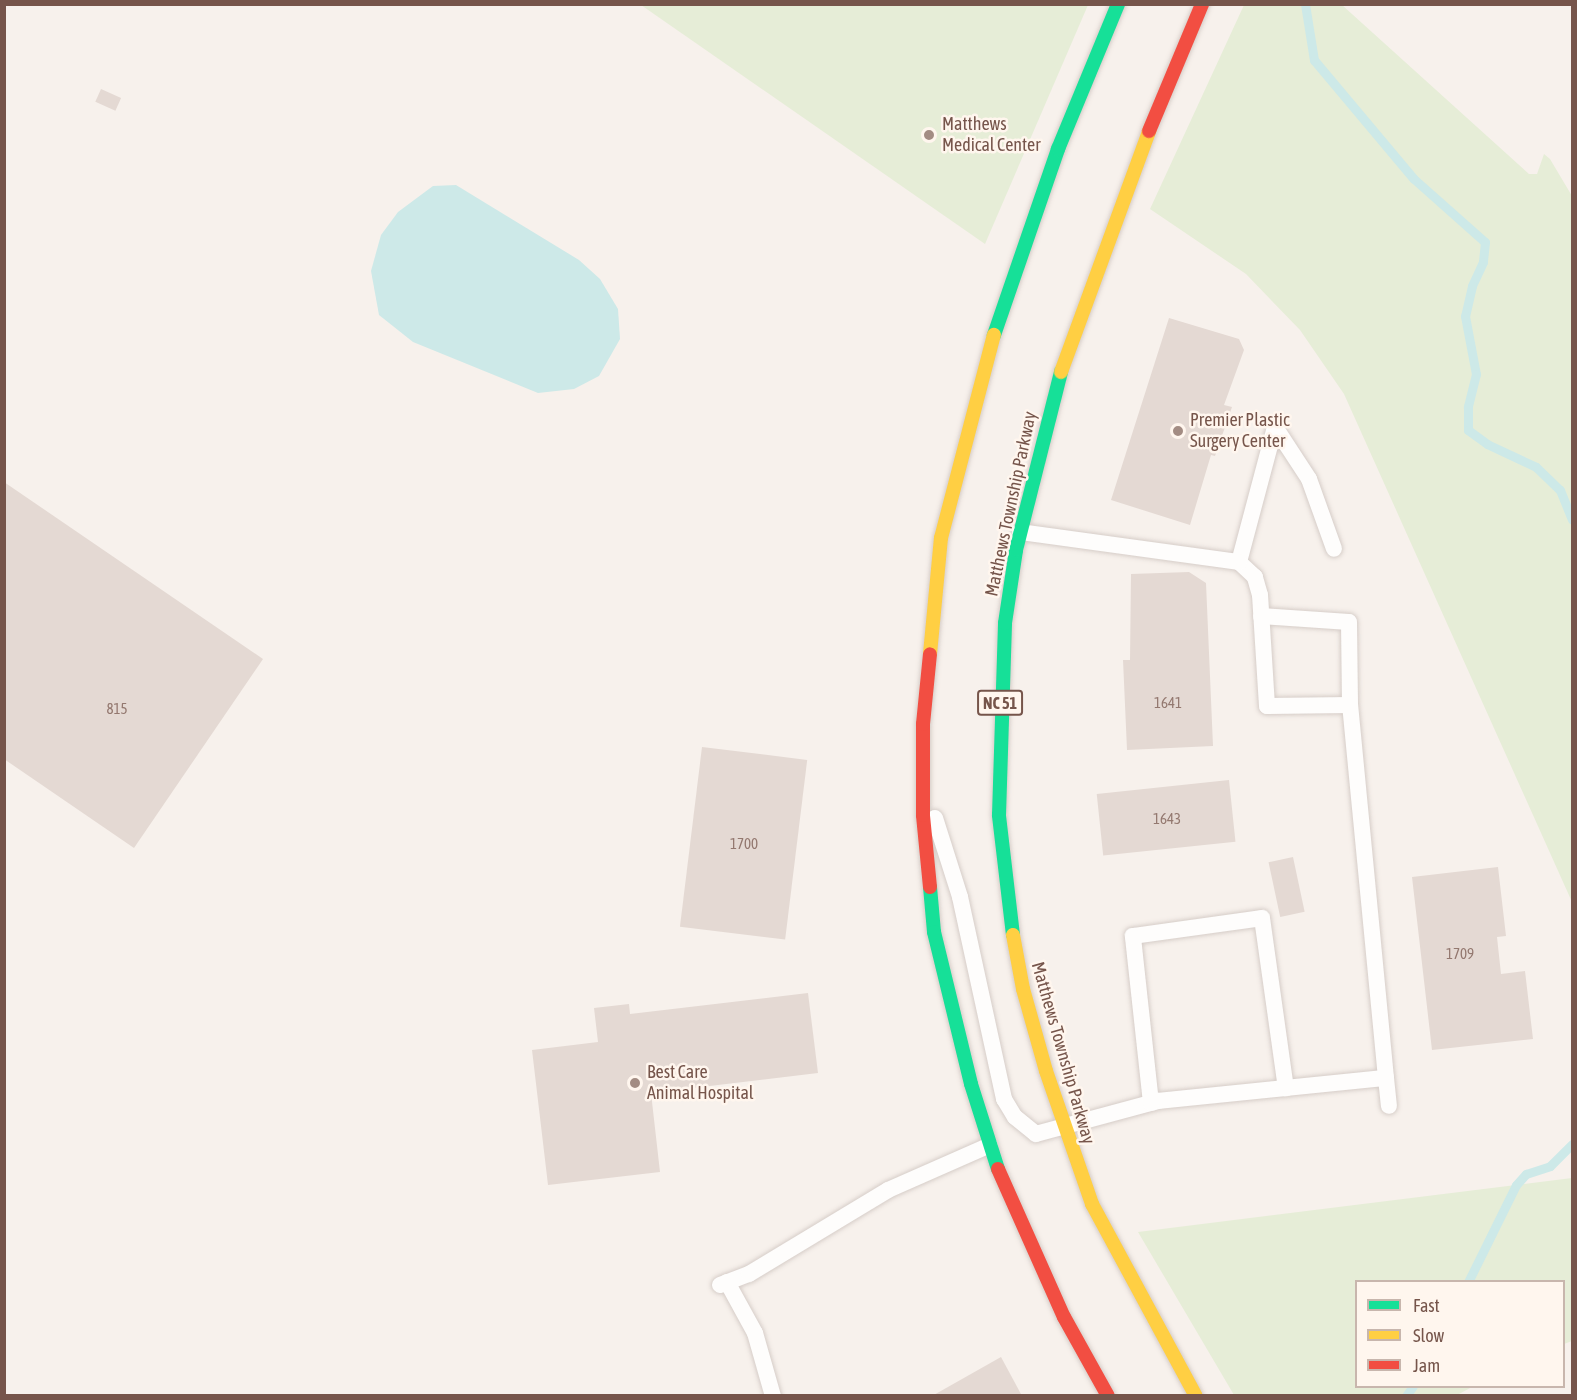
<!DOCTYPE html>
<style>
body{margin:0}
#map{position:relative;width:1577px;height:1400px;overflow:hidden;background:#f7f1ec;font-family:"Asap Condensed",sans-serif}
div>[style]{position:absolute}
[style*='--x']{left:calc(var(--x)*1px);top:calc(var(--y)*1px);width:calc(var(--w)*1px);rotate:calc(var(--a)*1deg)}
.green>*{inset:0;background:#e6edd7}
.water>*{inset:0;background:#cde9e8}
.stream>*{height:9px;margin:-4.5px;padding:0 4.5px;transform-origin:4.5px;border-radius:4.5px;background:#cde9e8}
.building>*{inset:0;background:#e4d9d3;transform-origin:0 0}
.roads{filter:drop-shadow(0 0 2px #d6cdc8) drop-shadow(0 0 2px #d6cdc8)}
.lane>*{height:16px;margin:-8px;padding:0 8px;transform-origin:8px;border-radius:8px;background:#fefdfc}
.fast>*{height:14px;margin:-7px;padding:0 7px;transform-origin:7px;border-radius:7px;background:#16e098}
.slow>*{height:14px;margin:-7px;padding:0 7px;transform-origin:7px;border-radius:7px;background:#ffcf43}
.jam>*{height:14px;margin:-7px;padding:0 7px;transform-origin:7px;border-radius:7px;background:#f24e42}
.dots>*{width:16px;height:16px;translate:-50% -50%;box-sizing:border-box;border:3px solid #fff6ee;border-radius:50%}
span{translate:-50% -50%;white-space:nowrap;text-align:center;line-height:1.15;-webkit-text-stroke:5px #fff6ee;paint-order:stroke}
.number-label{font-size:15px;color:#93786f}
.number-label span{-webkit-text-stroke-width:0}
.shield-label span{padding:2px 4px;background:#fff6ee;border:2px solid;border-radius:4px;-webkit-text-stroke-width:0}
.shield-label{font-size:16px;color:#76554b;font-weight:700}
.poi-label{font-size:18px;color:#76554b}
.left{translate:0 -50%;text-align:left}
.street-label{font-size:18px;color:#76554b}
.frame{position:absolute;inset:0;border:6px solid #76554b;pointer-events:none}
.legend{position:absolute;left:1355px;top:1280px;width:210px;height:108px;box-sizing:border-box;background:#fff6ee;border:2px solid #c8b6ad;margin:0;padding:8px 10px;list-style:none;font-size:18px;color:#76554b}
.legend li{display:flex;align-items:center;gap:12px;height:30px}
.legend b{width:30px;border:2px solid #c8b6ad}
</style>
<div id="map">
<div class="green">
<i style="clip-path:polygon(641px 5px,1088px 5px,985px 244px)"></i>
<i style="clip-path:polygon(1244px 5px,1342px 5px,1529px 174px,1537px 174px,1544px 154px,1550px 159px,1572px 196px,1572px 902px,1344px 394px,1300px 330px,1246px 274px,1150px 209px)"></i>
<i style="clip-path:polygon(1572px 1178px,1572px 1341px,1564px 1344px,1564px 1282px,1356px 1282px,1356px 1386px,1472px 1387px,1457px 1395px,1234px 1395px,1138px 1232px)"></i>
</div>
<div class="water">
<i style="clip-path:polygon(456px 185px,579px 260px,600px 279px,618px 309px,620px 339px,599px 376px,574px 389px,538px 393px,413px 342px,379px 315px,371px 271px,381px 235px,398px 212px,433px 186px)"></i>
</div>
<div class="stream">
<i style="--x:1305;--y:4;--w:57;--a:80.9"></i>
<i style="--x:1314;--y:60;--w:155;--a:50"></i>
<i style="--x:1414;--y:179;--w:95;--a:41.6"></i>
<i style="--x:1485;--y:242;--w:20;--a:96"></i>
<i style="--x:1483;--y:262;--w:26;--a:115"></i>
<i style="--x:1472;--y:286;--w:31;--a:103"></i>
<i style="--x:1465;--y:316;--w:59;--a:79.3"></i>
<i style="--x:1476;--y:374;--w:34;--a:104"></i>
<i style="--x:1468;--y:407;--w:23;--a:90"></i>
<i style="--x:1468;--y:430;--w:24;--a:36"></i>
<i style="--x:1487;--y:444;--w:54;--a:25.1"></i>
<i style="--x:1536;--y:467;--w:33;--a:44"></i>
<i style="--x:1560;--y:490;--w:32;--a:68"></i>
<i style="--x:1468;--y:1282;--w:108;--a:-63.7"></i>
<i style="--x:1516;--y:1185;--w:15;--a:-48"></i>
<i style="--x:1526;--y:1174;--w:25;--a:-18"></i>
<i style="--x:1550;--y:1166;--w:31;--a:-45"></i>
<i style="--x:1406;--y:1396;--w:12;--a:-55"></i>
</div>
<div class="building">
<i style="left:101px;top:89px;width:22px;height:14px;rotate:24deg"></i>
<i style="clip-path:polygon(1169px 318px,1239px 339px,1244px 350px,1224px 405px,1232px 407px,1215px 456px,1211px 455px,1190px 525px,1111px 500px)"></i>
<i style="clip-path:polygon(4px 482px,263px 659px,134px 848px,4px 759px)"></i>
<i style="clip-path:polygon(1189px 572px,1206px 583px,1213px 746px,1127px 750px,1123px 660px,1130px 660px,1131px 574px)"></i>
<i style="left:702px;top:747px;width:106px;height:181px;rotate:7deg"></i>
<i style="left:1229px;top:780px;width:62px;height:133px;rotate:84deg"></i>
<i style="left:1293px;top:857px;width:56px;height:25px;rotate:78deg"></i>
<i style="clip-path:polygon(1498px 867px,1506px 936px,1497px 937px,1501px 974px,1525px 971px,1533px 1039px,1432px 1050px,1412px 877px)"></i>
<i style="clip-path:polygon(808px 993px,818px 1073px,651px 1093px,660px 1172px,548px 1185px,532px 1050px,598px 1042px,594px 1008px,629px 1004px,630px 1014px)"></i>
<i style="clip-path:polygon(1001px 1357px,1022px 1396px,932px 1396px)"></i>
</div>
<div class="roads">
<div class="lane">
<i style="--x:1239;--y:562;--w:140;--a:-75.1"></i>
<i style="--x:1275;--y:427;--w:62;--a:56.8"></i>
<i style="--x:1309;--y:479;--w:74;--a:70.3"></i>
<i style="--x:1261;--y:616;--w:88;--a:3.9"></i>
<i style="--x:1349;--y:622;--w:83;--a:89.3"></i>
<i style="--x:935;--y:818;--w:83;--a:72.4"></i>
<i style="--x:960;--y:897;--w:207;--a:77.7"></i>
<i style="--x:1004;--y:1099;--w:21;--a:59"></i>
<i style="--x:1015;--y:1117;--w:27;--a:39"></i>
<i style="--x:1036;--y:1134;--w:126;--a:-15.1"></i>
<i style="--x:1158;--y:1101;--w:229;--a:-5.8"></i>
<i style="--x:1386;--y:1078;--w:375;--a:-95.5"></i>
<i style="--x:1350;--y:705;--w:83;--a:179.3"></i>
<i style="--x:1267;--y:706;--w:111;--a:-93.6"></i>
<i style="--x:1260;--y:595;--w:19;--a:-106"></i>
<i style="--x:1255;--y:577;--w:22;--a:-137"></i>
<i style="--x:1239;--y:562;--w:221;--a:-172.2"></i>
<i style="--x:1386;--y:1078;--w:28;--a:84"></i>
<i style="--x:1151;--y:1103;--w:168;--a:-96.2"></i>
<i style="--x:1133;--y:936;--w:130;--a:-7.9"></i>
<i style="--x:1262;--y:918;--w:172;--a:82"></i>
<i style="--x:727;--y:1282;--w:58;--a:61.2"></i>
<i style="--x:755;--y:1333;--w:66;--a:74.1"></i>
<i style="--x:720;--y:1285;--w:31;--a:-21"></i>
<i style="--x:749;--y:1274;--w:162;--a:-31.1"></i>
<i style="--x:888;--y:1190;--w:111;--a:-23.8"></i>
</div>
<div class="fast">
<i style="--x:994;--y:335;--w:197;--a:-71"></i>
<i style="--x:1058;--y:149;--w:157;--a:-67.5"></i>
<i style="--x:930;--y:887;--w:45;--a:84.9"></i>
<i style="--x:934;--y:932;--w:156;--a:76.3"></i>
<i style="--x:971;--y:1084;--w:89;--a:72.4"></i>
<i style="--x:1013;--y:935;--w:121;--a:-96.7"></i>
<i style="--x:999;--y:815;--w:192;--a:-88.2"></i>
<i style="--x:1005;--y:623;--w:74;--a:-81.4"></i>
<i style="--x:1016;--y:550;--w:184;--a:-75.8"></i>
</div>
<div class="slow">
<i style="--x:1061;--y:372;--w:257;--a:-69.9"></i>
<i style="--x:930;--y:654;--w:117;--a:-84.6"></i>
<i style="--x:941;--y:538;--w:210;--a:-75.4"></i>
<i style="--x:1013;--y:935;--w:55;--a:79.5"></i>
<i style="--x:1023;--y:989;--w:85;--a:74.3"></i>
<i style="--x:1046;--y:1071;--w:141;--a:70.9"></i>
<i style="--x:1092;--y:1204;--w:218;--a:61.6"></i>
</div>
<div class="jam">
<i style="--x:1149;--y:131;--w:138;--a:-67.3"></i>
<i style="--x:930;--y:887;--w:72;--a:-95.6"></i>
<i style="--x:923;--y:815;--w:91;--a:-90"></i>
<i style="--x:923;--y:724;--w:70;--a:-84.3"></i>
<i style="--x:998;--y:1169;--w:162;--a:66"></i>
<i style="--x:1064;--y:1317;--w:90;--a:60.9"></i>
</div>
</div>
<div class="dots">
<i style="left:929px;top:135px;background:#a38c83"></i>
<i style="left:1178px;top:431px;background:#a38c83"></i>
<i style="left:635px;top:1083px;background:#a38c83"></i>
</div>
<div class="number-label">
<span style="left:1168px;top:703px">1641</span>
<span style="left:117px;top:709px">815</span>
<span style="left:1167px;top:819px">1643</span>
<span style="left:744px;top:844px">1700</span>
<span style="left:1460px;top:954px">1709</span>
</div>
<div class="shield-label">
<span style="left:1000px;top:703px">NC 51</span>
</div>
<div class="poi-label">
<span class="left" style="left:942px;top:135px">Matthews<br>Medical Center</span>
<span class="left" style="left:1190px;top:431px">Premier Plastic<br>Surgery Center</span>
<span class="left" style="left:647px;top:1083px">Best Care<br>Animal Hospital</span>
</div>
<div class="street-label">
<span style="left:1011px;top:504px;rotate:-78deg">Matthews Township Parkway</span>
<span style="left:1063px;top:1053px;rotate:74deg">Matthews Township Parkway</span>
</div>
<div class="frame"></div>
<ul class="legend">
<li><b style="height:8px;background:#16e098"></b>Fast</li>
<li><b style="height:8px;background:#ffcf43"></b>Slow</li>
<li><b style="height:8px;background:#f24e42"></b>Jam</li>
</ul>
</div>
